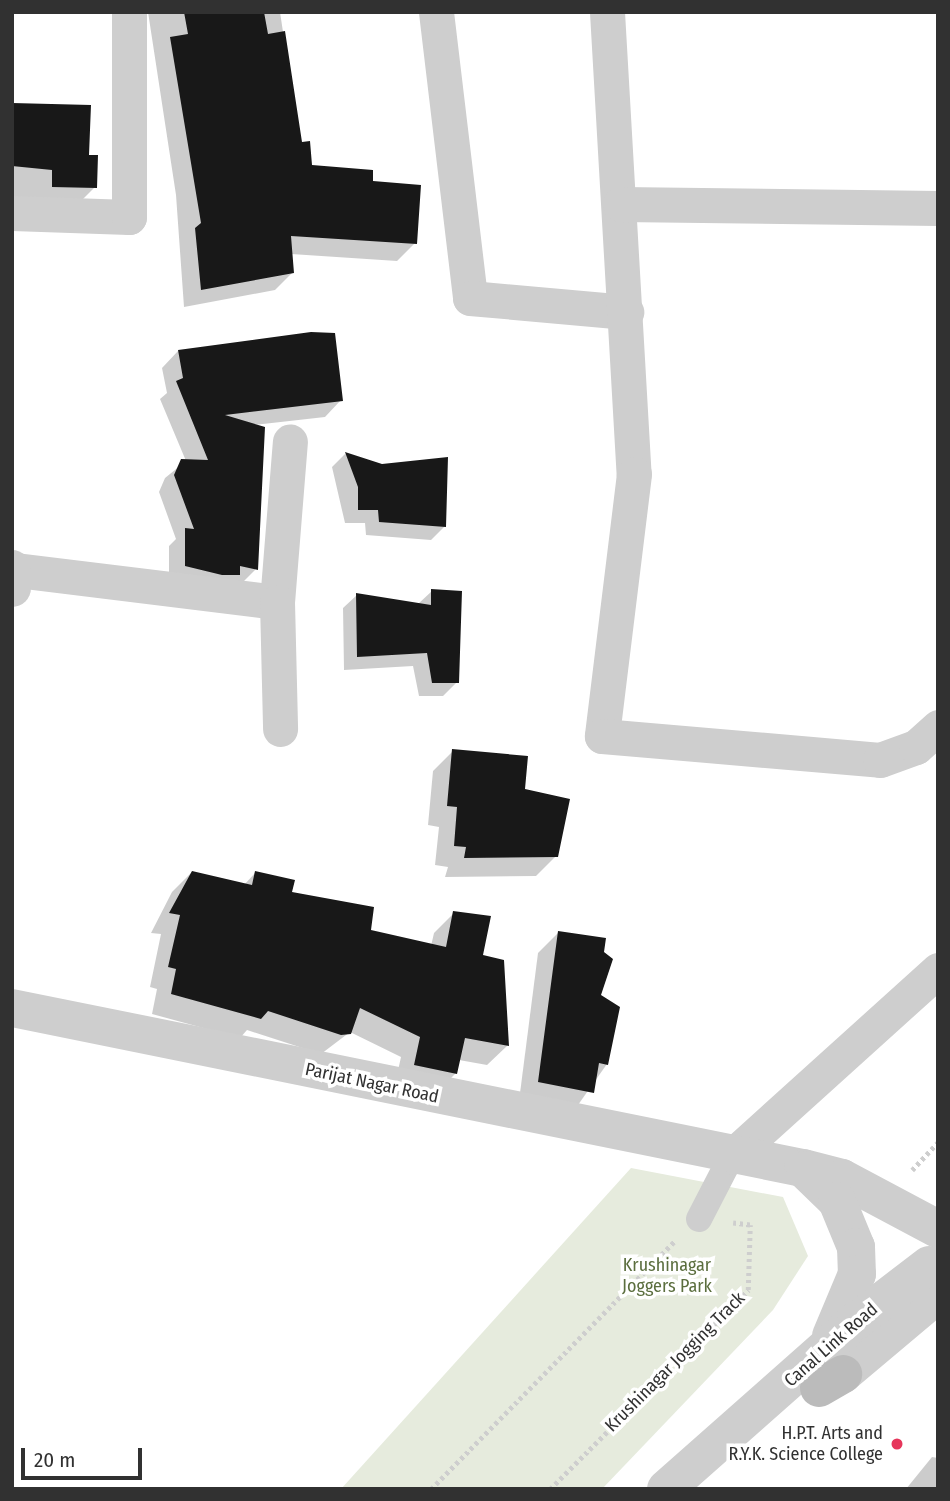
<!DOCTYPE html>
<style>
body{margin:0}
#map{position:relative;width:950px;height:1501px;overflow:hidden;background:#fff;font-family:"Fira Sans Condensed",sans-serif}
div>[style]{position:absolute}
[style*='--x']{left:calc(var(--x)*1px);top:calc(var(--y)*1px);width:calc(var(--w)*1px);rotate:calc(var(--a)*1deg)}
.green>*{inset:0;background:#e6ebdd}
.shadow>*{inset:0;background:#0003}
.building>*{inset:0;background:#181818}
.path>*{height:4.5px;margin-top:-2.25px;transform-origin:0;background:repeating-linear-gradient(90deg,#cecece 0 3.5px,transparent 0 7px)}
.pedestrian>*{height:26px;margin:-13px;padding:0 13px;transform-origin:13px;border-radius:13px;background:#cecece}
.minor>*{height:35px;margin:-17.5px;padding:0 17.5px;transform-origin:17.5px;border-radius:17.5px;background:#cecece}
.tertiary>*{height:38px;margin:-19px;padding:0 19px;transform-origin:19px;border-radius:19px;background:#cecece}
.secondary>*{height:38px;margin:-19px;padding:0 19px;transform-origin:19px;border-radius:19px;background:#bbb}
.dots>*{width:19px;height:19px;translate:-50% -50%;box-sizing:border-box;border:4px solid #fff;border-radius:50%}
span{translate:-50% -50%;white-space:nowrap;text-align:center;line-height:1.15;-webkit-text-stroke:7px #fff;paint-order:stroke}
.street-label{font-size:18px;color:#313131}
.park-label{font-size:18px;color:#5b6e3e}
.poi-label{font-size:18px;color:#313131}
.right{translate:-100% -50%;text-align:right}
.frame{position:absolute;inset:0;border:14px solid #313131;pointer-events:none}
.scale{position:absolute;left:21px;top:1448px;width:121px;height:32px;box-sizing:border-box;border:4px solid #313131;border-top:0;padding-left:9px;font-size:21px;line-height:24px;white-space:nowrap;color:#313131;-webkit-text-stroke:5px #fff;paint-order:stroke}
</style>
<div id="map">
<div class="green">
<i style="clip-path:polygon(631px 1168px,783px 1197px,808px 1256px,773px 1310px,602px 1489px,341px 1489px)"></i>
</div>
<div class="shadow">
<i style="clip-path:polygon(148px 12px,280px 12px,300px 144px,311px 167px,371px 182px,415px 243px,397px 261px,291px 254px,293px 272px,275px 290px,184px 307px,176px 195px)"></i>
<i style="clip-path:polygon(12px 104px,88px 157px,95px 187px,75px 207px,12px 204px)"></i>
<i style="clip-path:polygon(178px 351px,341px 400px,325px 417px,253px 425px,256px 569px,240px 585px,169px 583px,169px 546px,176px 539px,159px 492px,165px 478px,186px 461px,160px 399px,167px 393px,162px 368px)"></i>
<i style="clip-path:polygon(345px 454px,382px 465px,445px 526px,431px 540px,366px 535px,365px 523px,345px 523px,332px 467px)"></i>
<i style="clip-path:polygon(432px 591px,457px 682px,443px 696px,419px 696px,413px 666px,344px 670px,343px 608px,357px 595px,418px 604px)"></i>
<i style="clip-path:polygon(453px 751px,523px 791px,556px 856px,536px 876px,445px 877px,448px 867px,435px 865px,439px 827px,428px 825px,433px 771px)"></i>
<i style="clip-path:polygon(192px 872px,244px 885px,255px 873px,369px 932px,431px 946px,434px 933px,454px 913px,481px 957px,503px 962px,507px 1046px,487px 1065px,459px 1060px,456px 1073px,436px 1093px,395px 1084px,401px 1057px,350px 1032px,321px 1054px,247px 1030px,240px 1038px,152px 1014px,157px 989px,150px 987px,161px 934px,151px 933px,172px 892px)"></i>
<i style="clip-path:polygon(558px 933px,599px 995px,607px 1064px,573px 1112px,519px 1101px,538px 953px)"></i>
<i style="clip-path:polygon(932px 1457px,938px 1458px,938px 1489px,906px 1489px)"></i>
</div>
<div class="building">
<i style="clip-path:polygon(184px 12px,264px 12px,268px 34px,285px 31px,302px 142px,310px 141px,312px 165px,373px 170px,373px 181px,421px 185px,417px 244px,291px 236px,294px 273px,201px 290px,195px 228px,201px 223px,170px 37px,188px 34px)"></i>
<i style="clip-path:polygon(12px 103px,91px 105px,89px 155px,98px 155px,97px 188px,52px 187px,52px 170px,12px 166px)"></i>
<i style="clip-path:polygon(311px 332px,335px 333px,343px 401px,225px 415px,265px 427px,258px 570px,240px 566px,240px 575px,222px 575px,185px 566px,185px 528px,194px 529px,174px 475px,181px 459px,208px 460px,176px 381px,183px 378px,178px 350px)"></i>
<i style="clip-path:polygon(345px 452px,382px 464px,448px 457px,446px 527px,379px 522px,378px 510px,358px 510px,358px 487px)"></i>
<i style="clip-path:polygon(431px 589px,462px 591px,459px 683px,432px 683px,427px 653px,357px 657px,356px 593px,431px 605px)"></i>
<i style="clip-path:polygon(452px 749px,528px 756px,525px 789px,570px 799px,558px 857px,464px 858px,466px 847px,454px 846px,457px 807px,447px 806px)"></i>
<i style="clip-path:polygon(192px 871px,252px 885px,255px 871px,295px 880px,292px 892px,374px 907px,371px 930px,446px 947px,453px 911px,491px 916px,483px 955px,504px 960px,509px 1046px,465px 1038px,457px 1074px,414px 1065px,420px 1037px,360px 1008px,351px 1034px,341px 1035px,268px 1011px,261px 1019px,171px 994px,176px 969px,168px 967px,180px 915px,169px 913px)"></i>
<i style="clip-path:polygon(558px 931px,606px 938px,604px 952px,613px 959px,601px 995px,620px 1007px,608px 1065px,599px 1063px,594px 1093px,538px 1082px)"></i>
</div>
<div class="path">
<i style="--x:912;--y:1170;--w:38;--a:-47"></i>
<i style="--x:431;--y:1489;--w:349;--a:-45.5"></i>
<i style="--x:550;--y:1489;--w:281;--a:-45.1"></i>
<i style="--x:748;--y:1290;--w:65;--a:-88.2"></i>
<i style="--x:750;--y:1225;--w:17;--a:-173"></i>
</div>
<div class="pedestrian">
<i style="--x:699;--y:1219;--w:70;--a:-62.7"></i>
</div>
<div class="minor">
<i style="--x:436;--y:12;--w:288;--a:83.2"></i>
<i style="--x:470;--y:298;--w:157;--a:5.1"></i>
<i style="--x:607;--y:12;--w:463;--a:86.7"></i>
<i style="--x:634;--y:474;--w:264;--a:97"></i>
<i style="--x:602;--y:736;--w:279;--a:4.9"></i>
<i style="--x:880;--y:760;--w:38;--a:-20"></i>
<i style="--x:916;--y:747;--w:30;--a:-42"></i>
<i style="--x:620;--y:204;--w:318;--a:0.7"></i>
<i style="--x:12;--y:213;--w:117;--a:2"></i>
<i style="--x:129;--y:217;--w:205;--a:-90"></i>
<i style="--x:16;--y:570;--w:263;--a:7"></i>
<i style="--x:277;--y:602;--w:161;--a:-85.4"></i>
<i style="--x:277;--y:602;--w:127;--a:88.6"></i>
<i style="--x:731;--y:1157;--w:279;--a:-42.1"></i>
</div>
<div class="tertiary">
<i style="--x:12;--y:569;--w:19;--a:90"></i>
<i style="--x:12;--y:1008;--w:807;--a:11.44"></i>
<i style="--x:803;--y:1168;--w:40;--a:14.4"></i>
<i style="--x:842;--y:1178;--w:109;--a:28"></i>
<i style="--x:805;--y:1170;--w:45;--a:44.1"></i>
<i style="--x:837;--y:1201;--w:50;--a:67.6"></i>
<i style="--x:856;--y:1247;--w:27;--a:88"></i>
<i style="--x:857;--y:1274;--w:67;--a:112.8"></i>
<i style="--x:843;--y:1374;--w:124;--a:-40.1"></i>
<i style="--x:666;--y:1489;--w:254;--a:-41.5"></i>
<i style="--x:856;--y:1321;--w:92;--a:-37.5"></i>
</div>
<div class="secondary">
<i style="--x:819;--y:1388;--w:28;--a:-30"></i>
</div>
<div class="dots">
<i style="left:897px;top:1444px;background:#e6365b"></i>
</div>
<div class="street-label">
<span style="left:372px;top:1083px;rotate:12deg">Parijat Nagar Road</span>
<span style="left:831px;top:1345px;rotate:-41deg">Canal Link Road</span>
<span style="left:675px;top:1362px;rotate:-45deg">Krushinagar Jogging Track</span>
</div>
<div class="park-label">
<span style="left:667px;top:1276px">Krushinagar<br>Joggers Park</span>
</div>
<div class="poi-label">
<span class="right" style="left:883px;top:1444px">H.P.T. Arts and<br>R.Y.K. Science College</span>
</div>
<div class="frame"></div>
<div class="scale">20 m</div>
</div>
